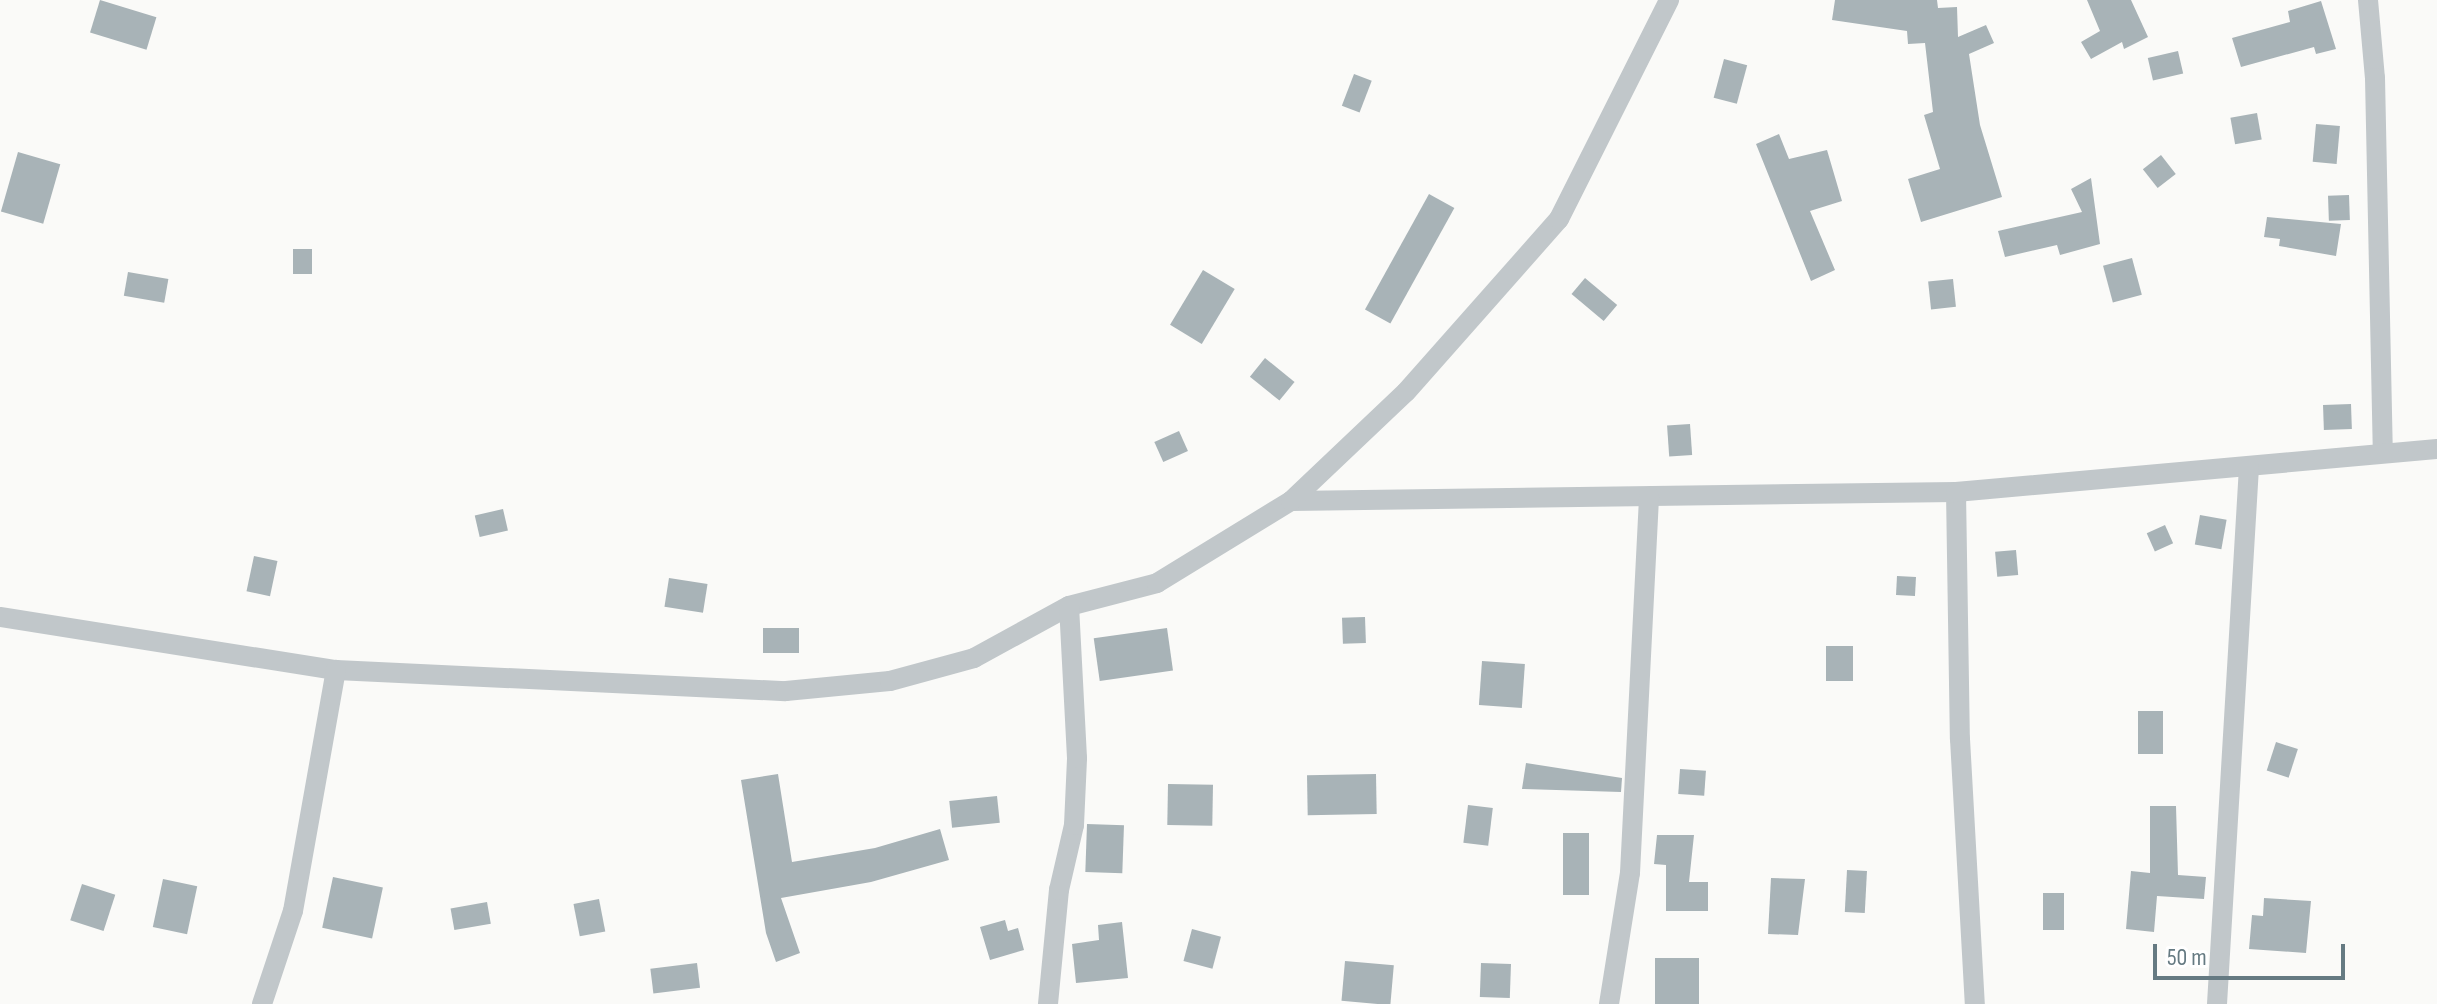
<!DOCTYPE html>
<style>
body{margin:0}
#map{position:relative;width:2437px;height:1004px;overflow:hidden;background:#fafaf8;font-family:"Sofia Sans Condensed",sans-serif}
div>[style]{position:absolute}
[style*='--x']{left:calc(var(--x)*1px);top:calc(var(--y)*1px);width:calc(var(--w)*1px);rotate:calc(var(--a)*1deg)}
.building>*{inset:0;background:#a8b3b7;transform-origin:0 0}
.minor>*{height:20px;margin:-10px;padding:0 10px;transform-origin:10px;border-radius:10px;background:#c1c7ca}
span{translate:-50% -50%;white-space:nowrap;text-align:center;line-height:1.15;-webkit-text-stroke:8px #fff;paint-order:stroke}
.scale{position:absolute;left:2153px;top:944px;width:192px;height:36px;box-sizing:border-box;border:4px solid #657a82;border-top:0;padding-left:10px;font-size:24px;line-height:28px;white-space:nowrap;color:#657a82;-webkit-text-stroke:6px #fff;paint-order:stroke}
</style>
<div id="map">
<div class="building">
<i style="left:100px;top:0;width:59px;height:34px;rotate:17deg"></i>
<i style="clip-path:polygon(1835px 0,1937px 0,1938px 8px,1957px 7px,1958px 37px,1986px 25px,1994px 43px,1969px 54px,1980px 125px,2002px 197px,1921px 222px,1908px 179px,1940px 169px,1924px 115px,1933px 112px,1925px 43px,1908px 44px,1907px 31px,1832px 20px)"></i>
<i style="clip-path:polygon(2087px 0,2131px 0,2148px 37px,2124px 49px,2122px 42px,2091px 59px,2081px 42px,2100px 31px)"></i>
<i style="clip-path:polygon(2321px 1px,2336px 49px,2316px 54px,2314px 47px,2241px 67px,2232px 38px,2290px 22px,2288px 11px)"></i>
<i style="left:2178px;top:51px;width:23px;height:31px;rotate:77deg"></i>
<i style="left:1724px;top:59px;width:24px;height:40px;rotate:15deg"></i>
<i style="left:1354px;top:74px;width:19px;height:34px;rotate:21deg"></i>
<i style="left:2257px;top:113px;width:27px;height:27px;rotate:80deg"></i>
<i style="left:2316px;top:124px;width:24px;height:38px;rotate:5deg"></i>
<i style="clip-path:polygon(1779px 134px,1789px 159px,1827px 150px,1842px 201px,1810px 211px,1835px 270px,1811px 281px,1756px 144px)"></i>
<i style="left:18px;top:152px;width:44px;height:62px;rotate:16deg"></i>
<i style="left:2161px;top:155px;width:24px;height:23px;rotate:52deg"></i>
<i style="clip-path:polygon(2091px 178px,2100px 244px,2060px 255px,2057px 245px,2005px 257px,1998px 231px,2082px 212px,2071px 189px)"></i>
<i style="left:1429px;top:194px;width:29px;height:132px;rotate:29deg"></i>
<i style="left:2349px;top:195px;width:25px;height:21px;rotate:88deg"></i>
<i style="clip-path:polygon(2267px 217px,2341px 224px,2336px 256px,2279px 246px,2280px 239px,2264px 237px)"></i>
<i style="left:293px;top:249px;width:19px;height:25px"></i>
<i style="left:2132px;top:258px;width:38px;height:30px;rotate:75deg"></i>
<i style="left:1203px;top:270px;width:37px;height:64px;rotate:31deg"></i>
<i style="left:128px;top:272px;width:41px;height:24px;rotate:10deg"></i>
<i style="left:1585px;top:278px;width:42px;height:21px;rotate:40deg"></i>
<i style="left:1953px;top:279px;width:28px;height:25px;rotate:84deg"></i>
<i style="left:1265px;top:358px;width:38px;height:24px;rotate:39deg"></i>
<i style="left:2351px;top:404px;width:25px;height:28px;rotate:88deg"></i>
<i style="left:1690px;top:424px;width:31px;height:23px;rotate:86deg"></i>
<i style="left:1179px;top:431px;width:22px;height:27px;rotate:66deg"></i>
<i style="left:503px;top:509px;width:22px;height:29px;rotate:77deg"></i>
<i style="left:2200px;top:515px;width:27px;height:30px;rotate:10deg"></i>
<i style="left:2165px;top:525px;width:20px;height:20px;rotate:66deg"></i>
<i style="left:2016px;top:550px;width:25px;height:21px;rotate:85deg"></i>
<i style="left:254px;top:556px;width:24px;height:36px;rotate:12deg"></i>
<i style="left:1897px;top:576px;width:19px;height:19px;rotate:3deg"></i>
<i style="left:669px;top:578px;width:39px;height:29px;rotate:9deg"></i>
<i style="left:1365px;top:617px;width:26px;height:23px;rotate:88deg"></i>
<i style="left:763px;top:628px;width:36px;height:25px"></i>
<i style="left:1167px;top:628px;width:43px;height:74px;rotate:82deg"></i>
<i style="left:1826px;top:646px;width:27px;height:35px"></i>
<i style="left:1482px;top:661px;width:43px;height:44px;rotate:4deg"></i>
<i style="left:2138px;top:711px;width:25px;height:43px"></i>
<i style="left:2276px;top:742px;width:23px;height:30px;rotate:18deg"></i>
<i style="clip-path:polygon(1526px 763px,1622px 778px,1621px 792px,1522px 789px)"></i>
<i style="left:1680px;top:769px;width:26px;height:25px;rotate:4deg"></i>
<i style="clip-path:polygon(778px 774px,792px 862px,875px 848px,940px 829px,949px 860px,871px 882px,781px 898px,800px 953px,776px 962px,766px 933px,741px 780px)"></i>
<i style="left:1376px;top:774px;width:40px;height:69px;rotate:89deg"></i>
<i style="left:1168px;top:784px;width:45px;height:41px;rotate:1deg"></i>
<i style="left:997px;top:796px;width:27px;height:48px;rotate:84deg"></i>
<i style="left:1468px;top:805px;width:25px;height:38px;rotate:7deg"></i>
<i style="clip-path:polygon(2150px 806px,2176px 806px,2178px 875px,2206px 877px,2204px 899px,2157px 896px,2154px 932px,2126px 929px,2131px 871px,2150px 873px)"></i>
<i style="left:1087px;top:824px;width:37px;height:48px;rotate:2deg"></i>
<i style="left:1563px;top:833px;width:26px;height:62px"></i>
<i style="clip-path:polygon(1657px 835px,1694px 835px,1689px 882px,1708px 882px,1708px 911px,1666px 911px,1666px 865px,1654px 864px)"></i>
<i style="left:1847px;top:870px;width:20px;height:42px;rotate:3deg"></i>
<i style="left:333px;top:877px;width:51px;height:52px;rotate:12deg"></i>
<i style="clip-path:polygon(1771px 878px,1805px 879px,1798px 935px,1768px 934px)"></i>
<i style="left:163px;top:879px;width:35px;height:49px;rotate:12deg"></i>
<i style="left:82px;top:884px;width:35px;height:38px;rotate:18deg"></i>
<i style="left:2043px;top:893px;width:21px;height:37px"></i>
<i style="clip-path:polygon(2264px 898px,2311px 901px,2306px 953px,2249px 949px,2252px 915px,2263px 916px)"></i>
<i style="left:599px;top:899px;width:33px;height:26px;rotate:79deg"></i>
<i style="left:487px;top:902px;width:22px;height:37px;rotate:80deg"></i>
<i style="clip-path:polygon(1005px 920px,1008px 931px,1018px 928px,1024px 950px,990px 960px,980px 927px)"></i>
<i style="clip-path:polygon(1122px 922px,1128px 978px,1076px 983px,1072px 944px,1099px 940px,1098px 925px)"></i>
<i style="left:1192px;top:929px;width:30px;height:33px;rotate:15deg"></i>
<i style="left:1655px;top:958px;width:44px;height:46px"></i>
<i style="left:1345px;top:961px;width:49px;height:40px;rotate:5deg"></i>
<i style="left:697px;top:963px;width:25px;height:47px;rotate:83deg"></i>
<i style="left:1481px;top:963px;width:30px;height:34px;rotate:2deg"></i>
</div>
<div class="minor">
<i style="--x:2368;--y:0;--w:78;--a:84.9"></i>
<i style="--x:2375;--y:78;--w:372;--a:88.8"></i>
<i style="--x:1956;--y:492;--w:247;--a:89.1"></i>
<i style="--x:1960;--y:739;--w:265;--a:86.8"></i>
<i style="--x:1291;--y:501;--w:665;--a:-0.78"></i>
<i style="--x:1956;--y:492;--w:483;--a:-5.1"></i>
<i style="--x:0;--y:617;--w:340;--a:9"></i>
<i style="--x:336;--y:670;--w:450;--a:2.7"></i>
<i style="--x:786;--y:691;--w:104;--a:-5.5"></i>
<i style="--x:890;--y:681;--w:87;--a:-15.3"></i>
<i style="--x:974;--y:658;--w:108;--a:-28.7"></i>
<i style="--x:1069;--y:606;--w:91;--a:-14.6"></i>
<i style="--x:1157;--y:583;--w:157;--a:-31.5"></i>
<i style="--x:1291;--y:501;--w:158;--a:-43.5"></i>
<i style="--x:1406;--y:392;--w:231;--a:-48.5"></i>
<i style="--x:1559;--y:219;--w:245;--a:-63.3"></i>
<i style="--x:262;--y:1004;--w:98;--a:-71.6"></i>
<i style="--x:293;--y:911;--w:245;--a:-79.9"></i>
<i style="--x:1048;--y:1004;--w:115;--a:-84.5"></i>
<i style="--x:1059;--y:890;--w:67;--a:-77"></i>
<i style="--x:1074;--y:825;--w:67;--a:-87.4"></i>
<i style="--x:1077;--y:758;--w:152;--a:-93"></i>
<i style="--x:1609;--y:1004;--w:133;--a:-80.9"></i>
<i style="--x:1630;--y:873;--w:377;--a:-87.1"></i>
<i style="--x:2217;--y:1004;--w:538;--a:-86.59"></i>
</div>
<div class="scale">50 m</div>
</div>
